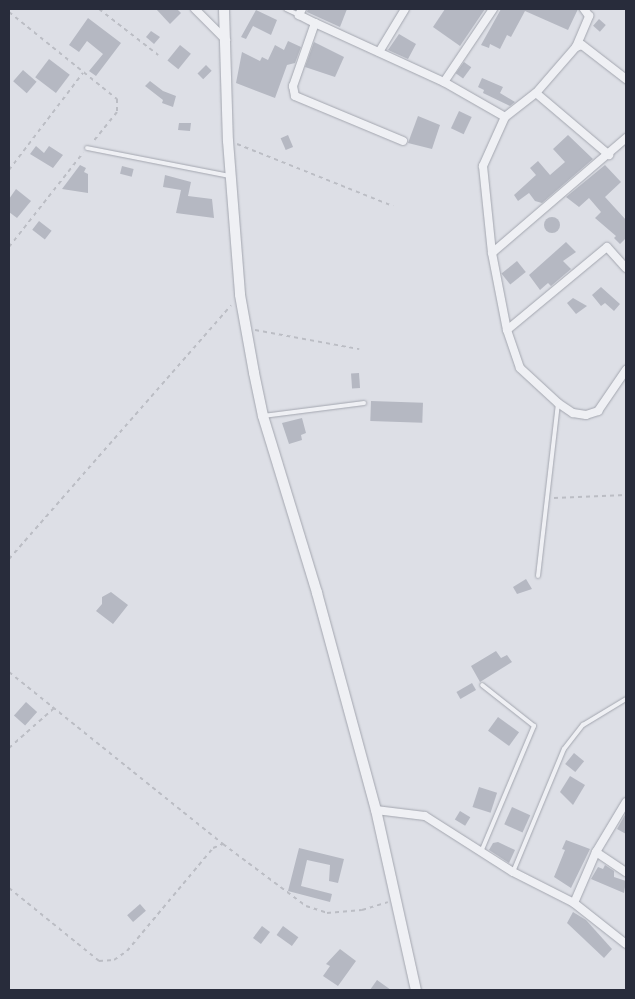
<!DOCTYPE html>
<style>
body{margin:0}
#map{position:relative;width:635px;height:999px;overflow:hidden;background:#dddfe6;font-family:Commissioner,sans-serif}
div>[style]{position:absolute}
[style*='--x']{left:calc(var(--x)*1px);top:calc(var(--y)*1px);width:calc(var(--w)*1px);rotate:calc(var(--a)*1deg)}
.building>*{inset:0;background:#b5b8c2;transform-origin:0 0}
.round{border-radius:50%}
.path>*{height:2px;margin-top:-1px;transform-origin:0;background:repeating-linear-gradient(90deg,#bbbdc4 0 4px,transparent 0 8px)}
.roads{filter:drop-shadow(0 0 1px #a3a6af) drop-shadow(0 0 1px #a3a6af)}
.service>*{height:4px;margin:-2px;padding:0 2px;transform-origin:2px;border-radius:2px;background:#eff0f4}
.minor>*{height:8px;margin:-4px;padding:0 4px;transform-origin:4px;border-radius:4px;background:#eff0f4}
.tertiary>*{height:10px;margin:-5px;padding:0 5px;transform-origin:5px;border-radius:5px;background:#eff0f4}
span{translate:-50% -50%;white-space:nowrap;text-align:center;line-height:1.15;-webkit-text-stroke:4px #eceef3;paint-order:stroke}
.frame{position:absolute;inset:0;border:10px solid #282c3b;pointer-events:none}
</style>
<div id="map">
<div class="building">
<i style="clip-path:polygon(156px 9px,177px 9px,181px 13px,170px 24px)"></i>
<i style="clip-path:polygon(308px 9px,347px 9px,340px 27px,307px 12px)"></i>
<i style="clip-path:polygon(445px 9px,485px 9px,460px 46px,433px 27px)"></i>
<i style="clip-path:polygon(501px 9px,578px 9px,568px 30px,525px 11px,511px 37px,507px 35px,500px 49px,490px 44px,489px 48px,481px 45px)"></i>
<i style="clip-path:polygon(256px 10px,277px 20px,271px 35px,253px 26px,246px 39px,241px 37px)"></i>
<i style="clip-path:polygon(88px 18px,121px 43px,96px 76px,89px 71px,103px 54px,87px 41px,79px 52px,69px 45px)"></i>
<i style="left:599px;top:19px;width:9px;height:9px;rotate:41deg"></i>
<i style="clip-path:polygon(151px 31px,160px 37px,154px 44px,146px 37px)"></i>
<i style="clip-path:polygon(399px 34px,416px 44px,408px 59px,388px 50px)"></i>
<i style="clip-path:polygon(288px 41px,301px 47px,295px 63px,287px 65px,275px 98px,236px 83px,242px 52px,260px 61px,262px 57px,268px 60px,275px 45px,284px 50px)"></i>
<i style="clip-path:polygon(314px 42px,344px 57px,335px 77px,305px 67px)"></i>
<i style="left:180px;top:45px;width:14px;height:20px;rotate:39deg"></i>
<i style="left:49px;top:59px;width:26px;height:23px;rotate:37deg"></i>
<i style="left:464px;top:62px;width:9px;height:14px;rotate:36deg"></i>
<i style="left:206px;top:65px;width:8px;height:12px;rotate:45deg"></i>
<i style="left:23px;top:70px;width:18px;height:15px;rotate:41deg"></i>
<i style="clip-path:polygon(482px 78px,503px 87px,500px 93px,515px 102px,510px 106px,483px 93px,484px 90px,478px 87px)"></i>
<i style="clip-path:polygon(150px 81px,163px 91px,176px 96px,173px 107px,162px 103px,163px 100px,145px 86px)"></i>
<i style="left:459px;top:111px;width:14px;height:19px;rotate:25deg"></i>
<i style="clip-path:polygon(418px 116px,440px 125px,432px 149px,408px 143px)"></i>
<i style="clip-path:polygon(179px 123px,191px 123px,190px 131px,178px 130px)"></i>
<i style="left:288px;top:135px;width:13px;height:8px;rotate:67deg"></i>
<i style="clip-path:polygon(568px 135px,593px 159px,542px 203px,535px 201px,529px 193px,518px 201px,514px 195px,536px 175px,530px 168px,538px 161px,550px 175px,565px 162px,553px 149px)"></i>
<i style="clip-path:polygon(36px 146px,44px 153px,49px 146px,63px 155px,53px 168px,30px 154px)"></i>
<i style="clip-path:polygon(80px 165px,86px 168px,84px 172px,88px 174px,88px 193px,62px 189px)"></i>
<i style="clip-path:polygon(605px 165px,621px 182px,605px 197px,626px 220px,626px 238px,620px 244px,614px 238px,616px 236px,595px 218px,601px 212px,589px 198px,579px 207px,566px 197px)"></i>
<i style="left:122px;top:166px;width:12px;height:8px;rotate:14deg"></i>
<i style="clip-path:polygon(165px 175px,191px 182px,188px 196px,212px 199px,214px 218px,176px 213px,181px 190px,163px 187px)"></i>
<i style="clip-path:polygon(16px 189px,31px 201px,17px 218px,9px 212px,9px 199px)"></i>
<i class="round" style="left:544px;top:217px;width:16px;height:16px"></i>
<i style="left:39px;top:221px;width:16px;height:11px;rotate:38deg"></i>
<i style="clip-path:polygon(566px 242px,576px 252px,563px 261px,571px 269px,551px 286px,548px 283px,540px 290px,529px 275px)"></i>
<i style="left:517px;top:261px;width:14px;height:20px;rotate:51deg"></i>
<i style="clip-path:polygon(601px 287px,620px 304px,614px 311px,605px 303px,601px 306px,592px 295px)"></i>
<i style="clip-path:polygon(573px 298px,587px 306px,576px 314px,567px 303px)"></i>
<i style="left:359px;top:373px;width:15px;height:8px;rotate:86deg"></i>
<i style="left:371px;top:401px;width:52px;height:20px;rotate:2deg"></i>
<i style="clip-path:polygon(302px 418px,306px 433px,301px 435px,302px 440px,289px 444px,282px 423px)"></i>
<i style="clip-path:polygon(526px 579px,532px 589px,517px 594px,513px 587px)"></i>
<i style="clip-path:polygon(111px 592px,128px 605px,113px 624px,96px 611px,102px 604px,102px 597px)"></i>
<i style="clip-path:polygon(496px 651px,501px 658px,507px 655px,512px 662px,480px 682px,471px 666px)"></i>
<i style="left:472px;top:683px;width:8px;height:18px;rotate:60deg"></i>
<i style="left:26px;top:702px;width:15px;height:18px;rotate:42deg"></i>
<i style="left:498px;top:717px;width:26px;height:17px;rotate:36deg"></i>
<i style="left:574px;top:753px;width:13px;height:14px;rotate:39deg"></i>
<i style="clip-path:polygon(570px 776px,585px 785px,573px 805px,560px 792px)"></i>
<i style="left:479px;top:787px;width:19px;height:21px;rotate:18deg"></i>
<i style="left:512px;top:807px;width:20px;height:19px;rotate:24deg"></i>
<i style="left:460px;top:811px;width:12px;height:10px;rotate:31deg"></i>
<i style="clip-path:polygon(626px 813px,626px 834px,617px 829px)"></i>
<i style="clip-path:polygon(566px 840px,590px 849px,571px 888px,554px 877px,565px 850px,562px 849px)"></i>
<i style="clip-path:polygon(498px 842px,515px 850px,509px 863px,489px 850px,493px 843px)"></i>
<i style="clip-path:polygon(299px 848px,344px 859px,338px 883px,329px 881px,330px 865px,307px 860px,301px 886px,332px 894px,330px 902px,288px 891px)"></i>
<i style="clip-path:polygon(605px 865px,614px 871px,614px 877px,626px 881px,624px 893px,591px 879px,598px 867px,603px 869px)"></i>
<i style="left:140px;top:904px;width:9px;height:17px;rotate:49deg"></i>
<i style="clip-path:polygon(573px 912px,586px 920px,612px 949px,604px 958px,567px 923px)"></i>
<i style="left:262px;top:926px;width:10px;height:15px;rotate:37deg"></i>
<i style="left:283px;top:926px;width:19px;height:11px;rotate:36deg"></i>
<i style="clip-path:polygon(340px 949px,356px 961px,338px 986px,323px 976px,330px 966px,326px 964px)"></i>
<i style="clip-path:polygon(377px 980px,391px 990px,370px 990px)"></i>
</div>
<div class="path">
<i style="--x:99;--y:9;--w:75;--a:37.9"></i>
<i style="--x:9;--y:12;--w:139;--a:38.9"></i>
<i style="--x:117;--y:99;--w:13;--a:90"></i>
<i style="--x:117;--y:112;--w:38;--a:129"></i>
<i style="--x:237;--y:144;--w:168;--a:21.7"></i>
<i style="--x:9;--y:170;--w:122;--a:-52.7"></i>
<i style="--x:9;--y:247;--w:120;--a:-51.8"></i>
<i style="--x:255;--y:330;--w:106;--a:10.4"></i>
<i style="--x:554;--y:498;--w:72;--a:-2.4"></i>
<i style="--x:9;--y:559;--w:337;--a:-48.8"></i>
<i style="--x:9;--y:672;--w:275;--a:38.8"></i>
<i style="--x:223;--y:844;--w:104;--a:36.8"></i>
<i style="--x:306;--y:906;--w:22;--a:18"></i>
<i style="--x:327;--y:913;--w:35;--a:-5"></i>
<i style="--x:362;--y:910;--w:27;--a:-17"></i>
<i style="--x:9;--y:748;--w:60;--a:-41.6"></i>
<i style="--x:9;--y:888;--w:116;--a:39"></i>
<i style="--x:99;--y:961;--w:15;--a:-4"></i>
<i style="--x:114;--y:960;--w:16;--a:-35"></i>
<i style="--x:127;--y:951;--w:134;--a:-50.1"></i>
<i style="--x:213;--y:848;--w:11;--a:-22"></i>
</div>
<div class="roads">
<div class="service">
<i style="--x:286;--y:9;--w:14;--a:25"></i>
<i style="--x:87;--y:148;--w:146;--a:11.1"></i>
<i style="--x:263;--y:416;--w:102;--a:-7.3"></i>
<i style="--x:538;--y:576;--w:174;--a:-83.4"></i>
<i style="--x:481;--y:852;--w:137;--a:-67.2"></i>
<i style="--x:534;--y:726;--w:66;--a:-141.7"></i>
<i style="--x:513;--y:872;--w:133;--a:-67.5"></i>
<i style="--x:564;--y:749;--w:31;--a:-52"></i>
<i style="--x:583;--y:725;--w:50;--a:-31.2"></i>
</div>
<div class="minor">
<i style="--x:195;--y:9;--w:44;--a:45"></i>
<i style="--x:302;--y:9;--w:7;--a:117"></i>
<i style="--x:299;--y:15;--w:18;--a:27"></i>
<i style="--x:315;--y:23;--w:67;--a:109.2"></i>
<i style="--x:293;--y:86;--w:10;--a:79"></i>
<i style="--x:295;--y:96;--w:117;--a:22.6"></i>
<i style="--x:315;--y:23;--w:142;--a:24.6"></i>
<i style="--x:444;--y:82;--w:70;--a:29.8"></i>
<i style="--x:505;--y:117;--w:54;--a:114.2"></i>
<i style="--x:483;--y:166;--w:87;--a:84.1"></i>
<i style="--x:492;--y:253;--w:78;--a:79"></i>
<i style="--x:507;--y:330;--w:40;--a:71.1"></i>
<i style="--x:520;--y:368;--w:52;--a:42.6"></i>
<i style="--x:558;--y:403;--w:18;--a:34"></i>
<i style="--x:573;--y:413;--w:13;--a:9"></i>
<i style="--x:586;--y:415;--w:13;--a:-18"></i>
<i style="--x:598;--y:411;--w:50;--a:-55.7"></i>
<i style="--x:576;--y:47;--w:34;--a:-67"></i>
<i style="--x:589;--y:16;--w:9;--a:-126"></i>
<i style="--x:379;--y:52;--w:50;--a:-58.8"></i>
<i style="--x:444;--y:82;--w:88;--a:-56.1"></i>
<i style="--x:536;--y:93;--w:96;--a:40.3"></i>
<i style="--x:505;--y:117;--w:39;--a:-38"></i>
<i style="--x:536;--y:93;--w:61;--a:-49"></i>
<i style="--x:576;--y:47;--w:6;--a:-18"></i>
<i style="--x:582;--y:45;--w:56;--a:37.7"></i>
<i style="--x:492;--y:253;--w:177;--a:-40.6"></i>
<i style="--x:507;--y:330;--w:130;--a:-39.7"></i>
<i style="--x:607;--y:247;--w:28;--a:48"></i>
<i style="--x:376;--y:810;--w:49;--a:7"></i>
<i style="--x:425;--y:816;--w:104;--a:32.5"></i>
<i style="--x:513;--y:872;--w:68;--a:26.9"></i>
<i style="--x:574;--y:903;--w:66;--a:38.3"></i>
<i style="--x:596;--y:852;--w:36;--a:34"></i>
<i style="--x:574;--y:903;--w:56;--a:-66.7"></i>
<i style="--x:596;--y:852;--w:58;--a:-59"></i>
</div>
<div class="tertiary">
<i style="--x:224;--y:9;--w:132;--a:88.3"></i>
<i style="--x:228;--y:141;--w:154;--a:85.5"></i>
<i style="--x:240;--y:295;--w:79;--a:79.8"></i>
<i style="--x:254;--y:373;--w:44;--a:78.2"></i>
<i style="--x:263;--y:416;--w:185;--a:73"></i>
<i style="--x:317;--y:593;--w:225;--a:74.8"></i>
<i style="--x:376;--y:810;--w:184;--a:77.5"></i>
</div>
</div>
<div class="frame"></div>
</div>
